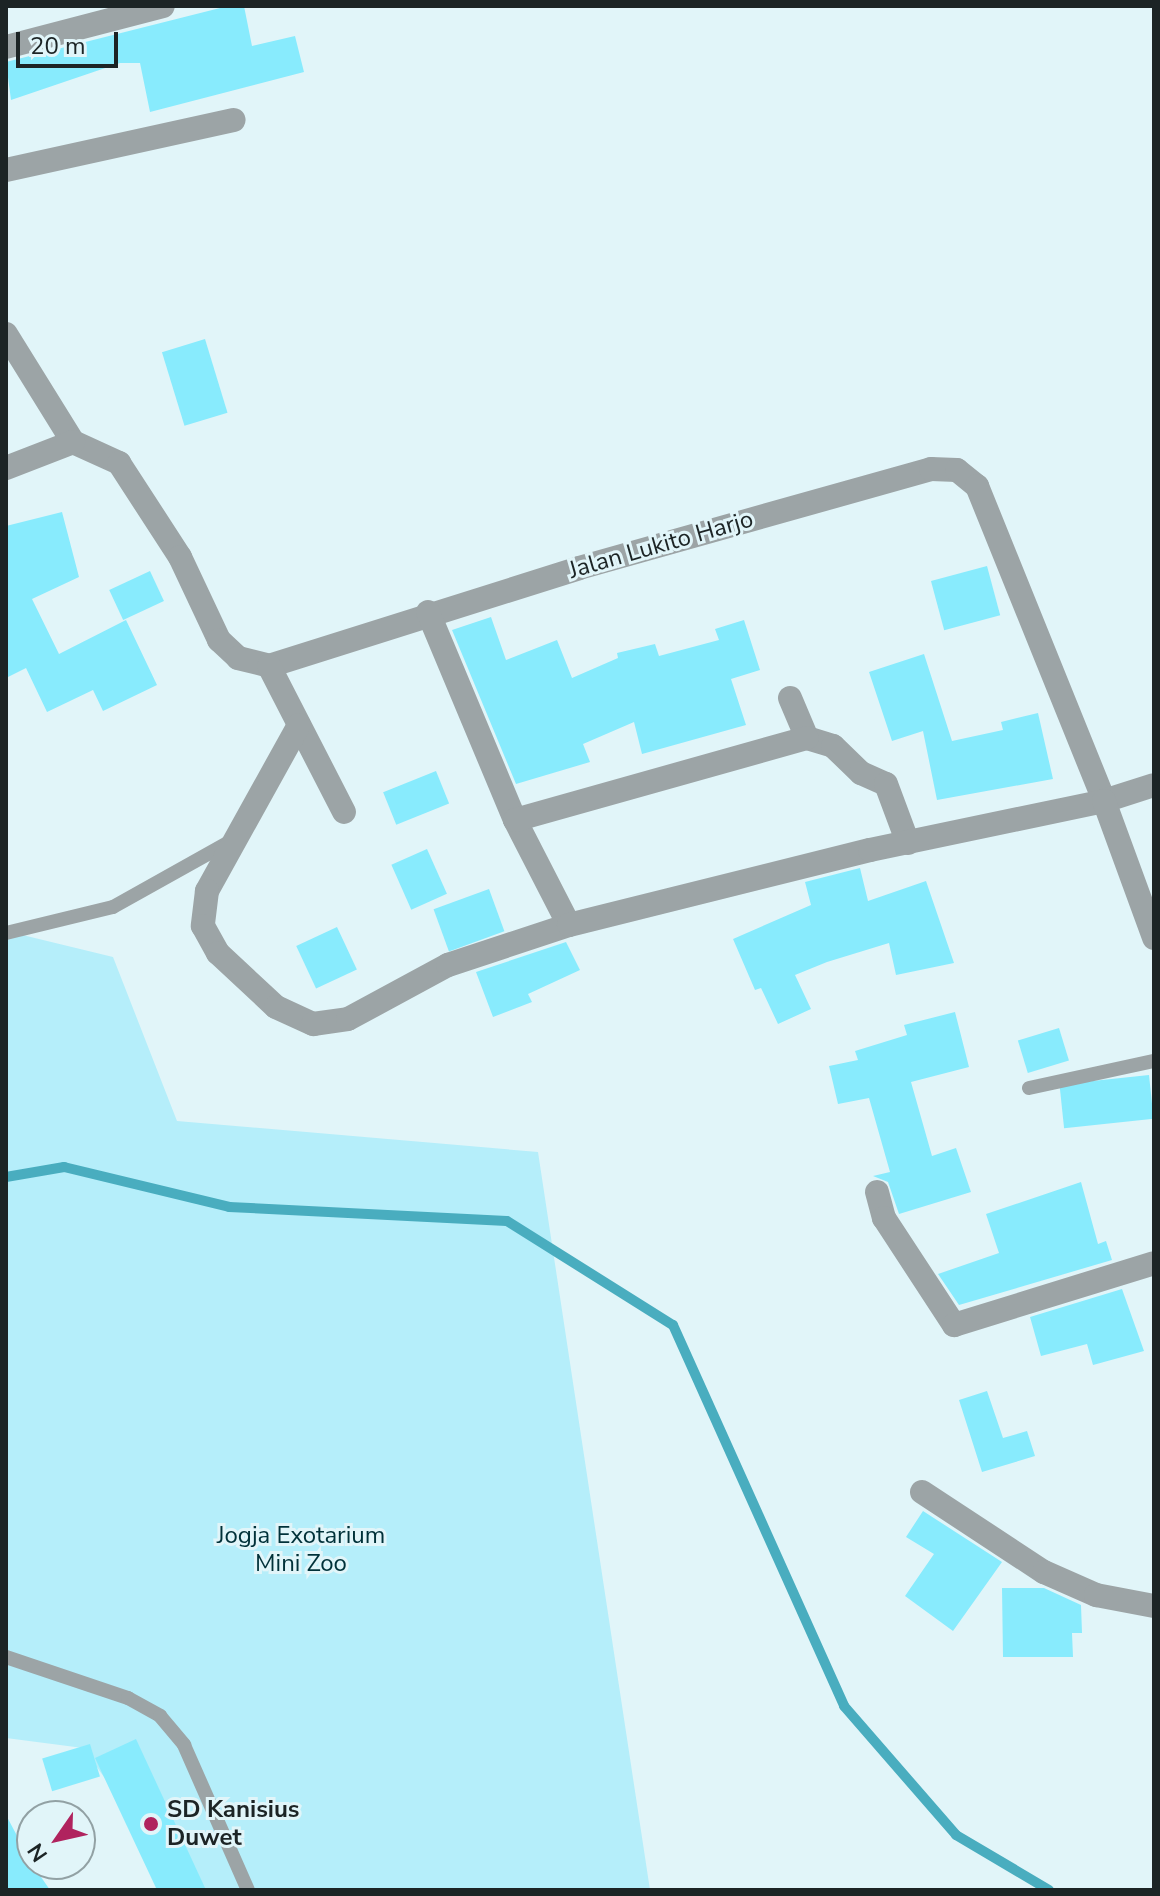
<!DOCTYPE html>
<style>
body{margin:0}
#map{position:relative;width:1160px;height:1896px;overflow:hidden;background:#e1f5f9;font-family:"Nunito Sans",sans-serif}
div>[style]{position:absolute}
.green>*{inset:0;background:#b5eefa}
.stream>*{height:10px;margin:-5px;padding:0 5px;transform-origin:5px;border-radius:5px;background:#49adbf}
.building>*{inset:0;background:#88ebfd;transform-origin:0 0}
.lane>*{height:14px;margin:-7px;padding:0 7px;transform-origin:7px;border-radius:7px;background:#9ca4a6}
.street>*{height:24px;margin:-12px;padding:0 12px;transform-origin:12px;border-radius:12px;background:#9ca4a6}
.dots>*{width:22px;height:22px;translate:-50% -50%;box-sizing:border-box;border:4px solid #e1f5f9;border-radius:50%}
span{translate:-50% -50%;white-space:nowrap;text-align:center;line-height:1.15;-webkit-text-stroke:6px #e1f5f9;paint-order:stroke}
.street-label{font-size:24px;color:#1c2425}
.park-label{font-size:24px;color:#003139}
.poi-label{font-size:24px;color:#1c2425;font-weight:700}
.left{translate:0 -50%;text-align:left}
.frame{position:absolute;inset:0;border:8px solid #1c2425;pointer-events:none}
.north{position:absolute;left:16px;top:1800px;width:80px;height:80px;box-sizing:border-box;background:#e1f5f9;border:2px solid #92a1a4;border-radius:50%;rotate:236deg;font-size:22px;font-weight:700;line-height:32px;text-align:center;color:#1c2425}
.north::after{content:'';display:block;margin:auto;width:28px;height:36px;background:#b0235e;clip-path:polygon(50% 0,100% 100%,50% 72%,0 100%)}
.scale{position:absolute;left:16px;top:32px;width:102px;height:36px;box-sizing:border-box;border:4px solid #1c2425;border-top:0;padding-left:10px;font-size:24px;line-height:28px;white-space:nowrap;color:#1c2425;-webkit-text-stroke:6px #e1f5f9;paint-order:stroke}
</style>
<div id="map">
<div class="green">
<i style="clip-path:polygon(6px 931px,113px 957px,177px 1121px,538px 1152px,650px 1890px,186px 1890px,83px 1748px,6px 1738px)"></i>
</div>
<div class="stream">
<i style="left:6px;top:1177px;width:59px;rotate:-9.8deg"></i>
<i style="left:64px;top:1167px;width:170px;rotate:13.6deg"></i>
<i style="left:229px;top:1207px;width:278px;rotate:2.9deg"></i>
<i style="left:507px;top:1221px;width:196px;rotate:32.1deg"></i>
<i style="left:673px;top:1325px;width:418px;rotate:65.8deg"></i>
<i style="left:844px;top:1706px;width:171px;rotate:49deg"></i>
<i style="left:956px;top:1835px;width:108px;rotate:30.6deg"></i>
</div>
<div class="building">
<i style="clip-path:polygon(228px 6px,244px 6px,252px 46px,295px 36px,304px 72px,150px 112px,140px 63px,120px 63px,11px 100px,6px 62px)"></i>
<i style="left:205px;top:339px;width:77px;height:45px;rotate:73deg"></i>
<i style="clip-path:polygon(62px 512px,79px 577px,32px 599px,59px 654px,126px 620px,157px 685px,103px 711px,93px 690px,47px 712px,26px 668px,6px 678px,6px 526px)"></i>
<i style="left:987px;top:566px;width:51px;height:58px;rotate:75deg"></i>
<i style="left:150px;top:571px;width:33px;height:45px;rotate:65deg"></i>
<i style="clip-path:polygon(491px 617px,506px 660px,557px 640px,572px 678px,618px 658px,617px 653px,655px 644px,659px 656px,719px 640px,715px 629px,744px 620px,760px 670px,731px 679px,746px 725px,642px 754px,634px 722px,583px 744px,590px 762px,516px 784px,452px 630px)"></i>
<i style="clip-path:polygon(924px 654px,952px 741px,1003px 730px,1001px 722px,1038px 713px,1053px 779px,937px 800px,923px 731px,892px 741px,869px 672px)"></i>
<i style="left:436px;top:771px;width:35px;height:57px;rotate:68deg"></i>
<i style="left:427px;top:849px;width:49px;height:39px;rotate:66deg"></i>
<i style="clip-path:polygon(860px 868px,868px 901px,926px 881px,954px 963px,896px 975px,889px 943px,827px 962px,795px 975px,811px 1009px,778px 1024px,761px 988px,755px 990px,733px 939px,811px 905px,805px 882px)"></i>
<i style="left:489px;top:889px;width:45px;height:59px;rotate:70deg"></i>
<i style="left:337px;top:927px;width:47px;height:45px;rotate:65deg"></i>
<i style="clip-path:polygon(566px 942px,580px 970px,528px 994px,532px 1002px,493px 1017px,476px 972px)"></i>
<i style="clip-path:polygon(955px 1012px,969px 1067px,911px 1082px,932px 1156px,956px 1148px,971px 1192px,899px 1214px,888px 1182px,873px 1176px,890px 1172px,869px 1098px,838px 1104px,829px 1066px,858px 1060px,855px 1051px,907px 1035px,904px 1025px)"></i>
<i style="left:1059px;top:1028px;width:34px;height:43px;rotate:73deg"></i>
<i style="left:1149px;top:1075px;width:44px;height:90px;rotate:84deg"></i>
<i style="clip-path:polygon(1081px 1182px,1098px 1244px,1106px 1241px,1112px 1260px,959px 1305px,938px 1274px,999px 1253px,986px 1214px)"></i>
<i style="clip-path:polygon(1122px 1289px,1144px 1351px,1093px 1365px,1087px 1344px,1041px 1356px,1030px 1317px)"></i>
<i style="clip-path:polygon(987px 1391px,1003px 1438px,1027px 1431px,1035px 1456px,982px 1472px,959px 1400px)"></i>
<i style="clip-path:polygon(923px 1511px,1002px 1562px,953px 1631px,905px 1596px,934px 1554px,906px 1537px)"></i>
<i style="clip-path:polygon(1002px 1588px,1044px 1588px,1081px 1605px,1082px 1633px,1072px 1633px,1073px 1657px,1003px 1657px)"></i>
<i style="clip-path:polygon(136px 1739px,206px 1890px,157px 1890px,95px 1758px)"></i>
<i style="left:90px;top:1744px;width:34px;height:50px;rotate:73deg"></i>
<i style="clip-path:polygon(6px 1815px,32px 1864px,50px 1890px,6px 1890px)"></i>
</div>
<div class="lane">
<i style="left:6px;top:933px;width:110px;rotate:-13.7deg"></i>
<i style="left:113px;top:907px;width:135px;rotate:-29.2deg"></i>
<i style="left:1029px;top:1088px;width:128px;rotate:-12.2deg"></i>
<i style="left:6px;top:1657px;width:129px;rotate:18.6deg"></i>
<i style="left:128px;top:1698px;width:37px;rotate:29deg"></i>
<i style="left:160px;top:1716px;width:38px;rotate:50deg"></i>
<i style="left:184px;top:1745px;width:158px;rotate:66.2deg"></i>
</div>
<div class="street">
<i style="left:6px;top:47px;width:162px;rotate:-14.6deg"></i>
<i style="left:6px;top:170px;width:233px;rotate:-12.4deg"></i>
<i style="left:6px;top:334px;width:127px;rotate:58.2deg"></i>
<i style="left:73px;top:442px;width:51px;rotate:24.5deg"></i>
<i style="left:119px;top:463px;width:112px;rotate:57deg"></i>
<i style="left:180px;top:557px;width:92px;rotate:64.8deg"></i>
<i style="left:219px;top:640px;width:26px;rotate:43deg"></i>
<i style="left:238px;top:658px;width:32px;rotate:14deg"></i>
<i style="left:269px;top:666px;width:325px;rotate:-17.5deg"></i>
<i style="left:579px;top:568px;width:366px;rotate:-15.7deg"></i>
<i style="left:931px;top:469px;width:26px;rotate:2deg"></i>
<i style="left:957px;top:470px;width:26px;rotate:39deg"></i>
<i style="left:977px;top:486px;width:340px;rotate:68deg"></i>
<i style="left:1104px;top:801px;width:52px;rotate:-17.7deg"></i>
<i style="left:6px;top:468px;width:72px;rotate:-21.2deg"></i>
<i style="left:428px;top:612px;width:225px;rotate:67.3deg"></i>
<i style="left:515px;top:820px;width:118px;rotate:62.8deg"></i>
<i style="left:269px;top:666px;width:164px;rotate:62.8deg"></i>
<i style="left:790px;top:698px;width:43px;rotate:67deg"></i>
<i style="left:807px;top:738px;width:27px;rotate:17deg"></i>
<i style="left:833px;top:746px;width:39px;rotate:44deg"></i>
<i style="left:861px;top:773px;width:27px;rotate:24deg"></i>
<i style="left:886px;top:784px;width:63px;rotate:69.6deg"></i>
<i style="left:299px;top:725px;width:190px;rotate:119deg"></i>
<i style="left:207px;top:891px;width:35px;rotate:97deg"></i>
<i style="left:203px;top:926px;width:31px;rotate:61deg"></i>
<i style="left:218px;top:953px;width:79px;rotate:43deg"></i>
<i style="left:276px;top:1007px;width:41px;rotate:24.7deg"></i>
<i style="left:313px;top:1024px;width:35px;rotate:-8deg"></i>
<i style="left:348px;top:1019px;width:114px;rotate:-28.4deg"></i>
<i style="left:448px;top:965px;width:127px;rotate:-18.3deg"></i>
<i style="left:569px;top:925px;width:310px;rotate:-14deg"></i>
<i style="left:870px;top:850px;width:239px;rotate:-11.8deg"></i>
<i style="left:1104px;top:801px;width:146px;rotate:69.9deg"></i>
<i style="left:515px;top:820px;width:303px;rotate:-15.7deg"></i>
<i style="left:877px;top:1192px;width:27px;rotate:75deg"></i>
<i style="left:884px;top:1218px;width:128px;rotate:56.8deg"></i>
<i style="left:954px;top:1325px;width:209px;rotate:-17.2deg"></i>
<i style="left:922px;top:1492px;width:146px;rotate:33.3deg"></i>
<i style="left:1044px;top:1572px;width:57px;rotate:23.9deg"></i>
<i style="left:1096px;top:1595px;width:59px;rotate:10.7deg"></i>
</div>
<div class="dots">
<i style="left:151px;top:1824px;background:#b0235e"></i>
</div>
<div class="street-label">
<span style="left:661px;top:545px;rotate:-16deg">Jalan Lukito Harjo</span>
</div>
<div class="park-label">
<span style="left:301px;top:1550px">Jogja Exotarium<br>Mini Zoo</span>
</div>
<div class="poi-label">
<span class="left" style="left:167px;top:1824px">SD Kanisius<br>Duwet</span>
</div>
<div class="frame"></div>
<div class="north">N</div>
<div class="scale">20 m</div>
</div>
